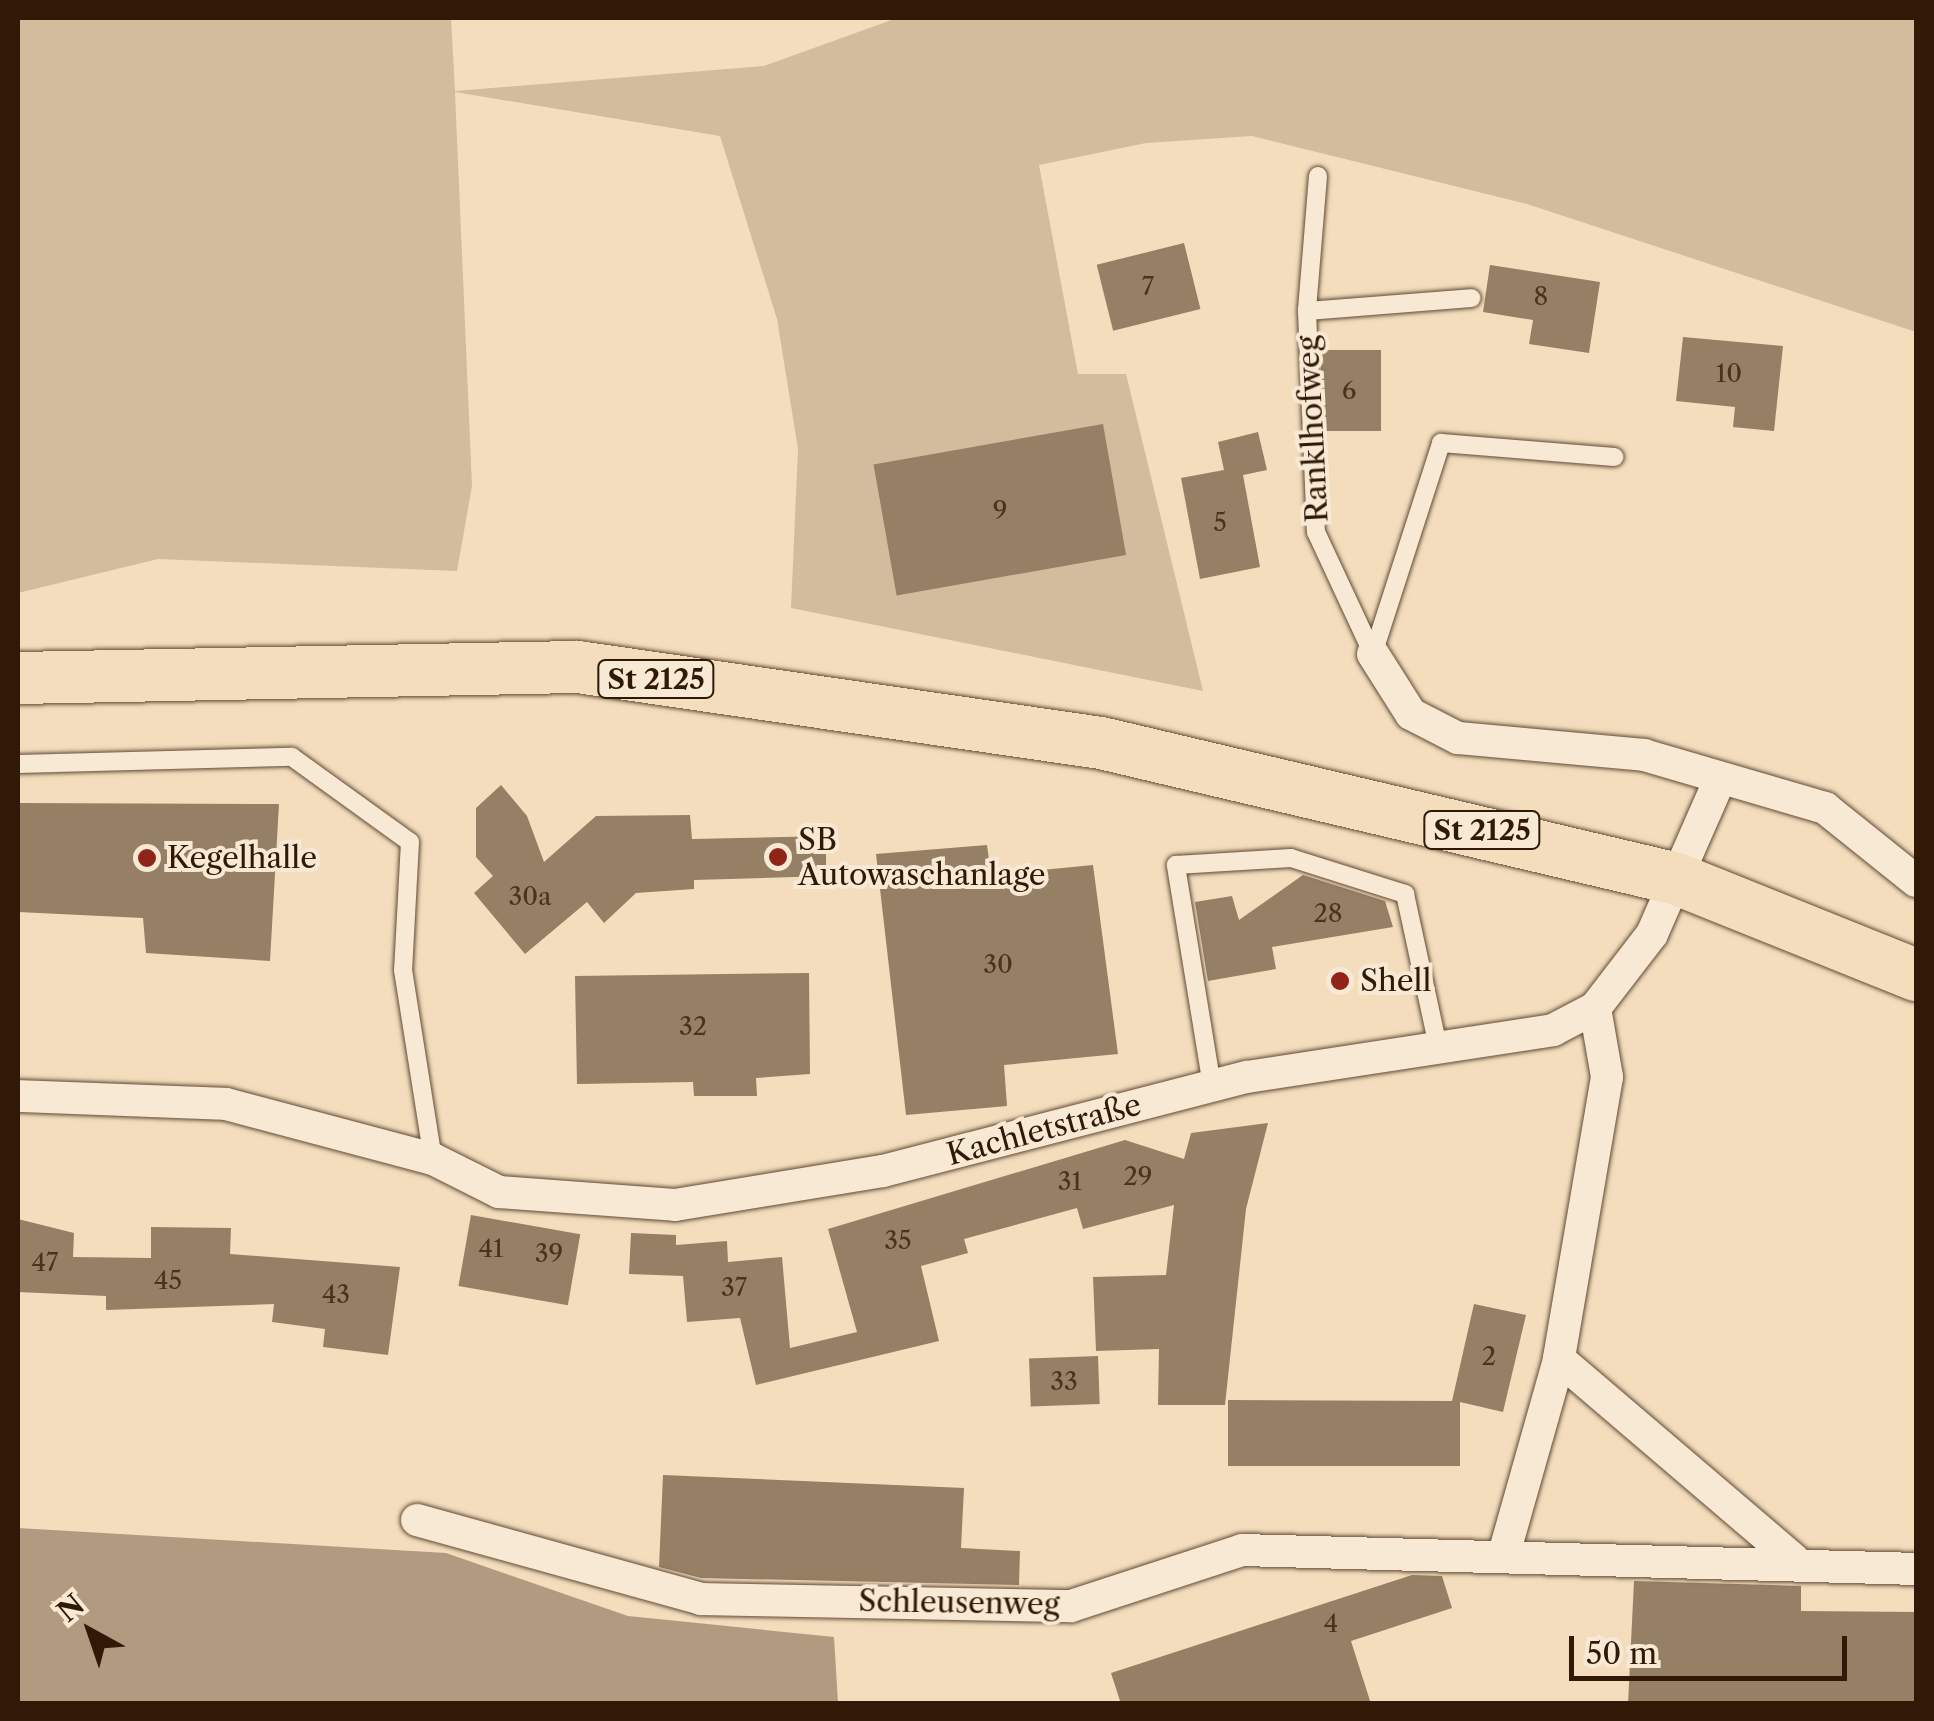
<!DOCTYPE html>
<meta charset="utf-8">
<style>
body{margin:0}
#map{position:relative;width:1934px;height:1721px;overflow:hidden;background:#f3ddbd;font-family:"Libre Caslon Text",serif}
div>[style]{position:absolute}
.green>*{inset:0;background:#d2bc9e}
.water>*{inset:0;background:#b19a7f}
.building>*{inset:0;background:#957f65;transform-origin:0 0}
.roads{filter:drop-shadow(0 0 2px #614a34) drop-shadow(0 0 2px #614a34)}
.lane>*{height:18px;margin:-9px;padding:0 9px;transform-origin:9px;border-radius:9px;background:#f7e9d4}
.street>*{height:32px;margin:-16px;padding:0 16px;transform-origin:16px;border-radius:16px;background:#f7e9d4}
.primary>*{height:52px;margin:-26px;padding:0 26px;transform-origin:26px;border-radius:26px;background:#f3ddbd}
.dots>*{width:28px;height:28px;translate:-50% -50%;box-sizing:border-box;border:5px solid #f7e9d4;border-radius:50%}
span{translate:-50% -50%;white-space:nowrap;text-align:center;line-height:1.15;-webkit-text-stroke:8px #f7e9d4;paint-order:stroke}
.number-label{font-size:25px;color:#49321e}
.number-label span{-webkit-text-stroke-width:0}
.shield-label span{padding:2px 8px;background:#f7e9d4;border:2px solid;border-radius:8px;-webkit-text-stroke-width:0}
.shield-label{font-size:28px;color:#301906;font-weight:700}
.street-label{font-size:30px;color:#301906}
.poi-label{font-size:30px;color:#301906}
.left{translate:0 -50%;text-align:left}
.frame{position:absolute;inset:0;border:20px solid #301906;pointer-events:none}
.north{position:absolute;left:40px;top:1581px;width:100px;height:100px;-webkit-text-stroke:8px #f7e9d4;paint-order:stroke;rotate:320deg;font-size:28px;font-weight:700;line-height:40px;text-align:center;color:#301906}
.north::after{content:'';display:block;margin:auto;width:35px;height:45px;background:#301906;clip-path:polygon(50% 0,100% 100%,50% 72%,0 100%)}
.scale{position:absolute;left:1569px;top:1636px;width:278px;height:45px;box-sizing:border-box;border:5px solid #301906;border-top:0;padding-left:12px;font-size:30px;line-height:35px;white-space:nowrap;color:#301906;-webkit-text-stroke:8px #f7e9d4;paint-order:stroke}
</style>
<div id="map">
<div class="green">
<i style="clip-path:polygon(18px 18px,451px 18px,455px 91px,764px 66px,897px 18px,1916px 18px,1916px 332px,1527px 204px,1252px 136px,1146px 143px,1039px 165px,1078px 374px,1126px 374px,1203px 691px,791px 608px,798px 449px,777px 319px,720px 136px,455px 92px,472px 486px,457px 571px,158px 559px,18px 593px)"></i>
</div>
<div class="water">
<i style="clip-path:polygon(18px 1528px,446px 1553px,628px 1616px,834px 1637px,838px 1703px,18px 1703px)"></i>
</div>
<div class="building">
<i style="left:1184px;top:243px;width:68px;height:90px;rotate:76deg"></i>
<i style="clip-path:polygon(1490px 265px,1600px 282px,1589px 353px,1529px 344px,1533px 320px,1483px 312px)"></i>
<i style="clip-path:polygon(1683px 337px,1783px 346px,1774px 431px,1733px 427px,1735px 407px,1676px 401px)"></i>
<i style="left:1321px;top:350px;width:60px;height:81px"></i>
<i style="left:1103px;top:424px;width:133px;height:233px;rotate:80deg"></i>
<i style="clip-path:polygon(1258px 432px,1267px 470px,1243px 475px,1260px 567px,1200px 579px,1181px 478px,1224px 470px,1218px 442px)"></i>
<i style="clip-path:polygon(501px 785px,527px 816px,544px 862px,596px 816px,690px 815px,692px 839px,826px 836px,826px 876px,694px 880px,694px 889px,636px 893px,604px 923px,587px 902px,525px 954px,474px 893px,493px 876px,476px 857px,476px 808px)"></i>
<i style="clip-path:polygon(18px 803px,279px 804px,270px 961px,146px 953px,143px 918px,18px 912px)"></i>
<i style="clip-path:polygon(987px 845px,991px 875px,1093px 865px,1118px 1054px,1004px 1065px,1007px 1106px,906px 1115px,876px 854px)"></i>
<i style="clip-path:polygon(1303px 875px,1385px 901px,1393px 927px,1272px 947px,1276px 969px,1208px 981px,1195px 902px,1232px 896px,1239px 920px)"></i>
<i style="clip-path:polygon(809px 973px,810px 1074px,756px 1078px,757px 1096px,694px 1096px,693px 1082px,577px 1084px,575px 976px)"></i>
<i style="clip-path:polygon(1268px 1123px,1246px 1209px,1225px 1405px,1158px 1405px,1159px 1349px,1096px 1351px,1093px 1277px,1166px 1275px,1174px 1205px,1083px 1229px,1077px 1208px,964px 1239px,968px 1253px,921px 1266px,939px 1341px,756px 1385px,740px 1318px,687px 1322px,683px 1276px,629px 1274px,631px 1233px,676px 1235px,676px 1245px,727px 1241px,728px 1262px,782px 1257px,790px 1348px,857px 1332px,828px 1229px,1125px 1140px,1184px 1159px,1191px 1133px)"></i>
<i style="left:471px;top:1215px;width:111px;height:72px;rotate:10deg"></i>
<i style="clip-path:polygon(18px 1219px,74px 1233px,73px 1257px,151px 1258px,151px 1227px,231px 1228px,230px 1254px,400px 1267px,388px 1355px,323px 1347px,325px 1329px,272px 1322px,274px 1304px,106px 1310px,106px 1296px,18px 1292px)"></i>
<i style="clip-path:polygon(1474px 1304px,1526px 1315px,1503px 1412px,1460px 1402px,1460px 1466px,1228px 1466px,1228px 1400px,1452px 1401px)"></i>
<i style="left:1098px;top:1356px;width:48px;height:69px;rotate:88deg"></i>
<i style="clip-path:polygon(663px 1475px,964px 1488px,961px 1548px,1020px 1551px,1019px 1585px,701px 1578px,659px 1567px)"></i>
<i style="clip-path:polygon(1412px 1575px,1442px 1576px,1452px 1608px,1351px 1641px,1371px 1704px,1121px 1704px,1111px 1673px)"></i>
<i style="clip-path:polygon(1634px 1581px,1801px 1586px,1801px 1611px,1916px 1612px,1916px 1701px,1628px 1704px)"></i>
</div>
<div class="roads">
<div class="lane">
<i style="left:1318px;top:176px;width:135px;rotate:94.7deg"></i>
<i style="left:1307px;top:311px;width:221px;rotate:87.7deg"></i>
<i style="left:1316px;top:532px;width:135px;rotate:65deg"></i>
<i style="left:1307px;top:311px;width:165px;rotate:-4.5deg"></i>
<i style="left:1373px;top:654px;width:222px;rotate:-72.1deg"></i>
<i style="left:1441px;top:443px;width:174px;rotate:4.6deg"></i>
<i style="left:18px;top:764px;width:274px;rotate:-1.5deg"></i>
<i style="left:292px;top:757px;width:145px;rotate:35.8deg"></i>
<i style="left:410px;top:842px;width:128px;rotate:93.1deg"></i>
<i style="left:403px;top:970px;width:191px;rotate:81deg"></i>
<i style="left:1212px;top:1086px;width:224px;rotate:-99.3deg"></i>
<i style="left:1176px;top:865px;width:115px;rotate:-3.5deg"></i>
<i style="left:1291px;top:858px;width:120px;rotate:17.5deg"></i>
<i style="left:1405px;top:894px;width:156px;rotate:77.8deg"></i>
</div>
<div class="street">
<i style="left:1373px;top:654px;width:71px;rotate:57.7deg"></i>
<i style="left:1411px;top:714px;width:53px;rotate:27.1deg"></i>
<i style="left:1458px;top:738px;width:187px;rotate:5.2deg"></i>
<i style="left:1644px;top:755px;width:189px;rotate:16.3deg"></i>
<i style="left:1825px;top:808px;width:117px;rotate:38.7deg"></i>
<i style="left:1595px;top:1008px;width:70px;rotate:80.1deg"></i>
<i style="left:1607px;top:1077px;width:286px;rotate:99.7deg"></i>
<i style="left:1559px;top:1359px;width:308px;rotate:40.5deg"></i>
<i style="left:18px;top:1096px;width:208px;rotate:2.2deg"></i>
<i style="left:226px;top:1104px;width:214px;rotate:14.9deg"></i>
<i style="left:433px;top:1159px;width:74px;rotate:26.6deg"></i>
<i style="left:499px;top:1192px;width:176px;rotate:4.2deg"></i>
<i style="left:675px;top:1205px;width:211px;rotate:-9.3deg"></i>
<i style="left:883px;top:1171px;width:376px;rotate:-14.5deg"></i>
<i style="left:1247px;top:1077px;width:310px;rotate:-8.7deg"></i>
<i style="left:1553px;top:1030px;width:47px;rotate:-27.6deg"></i>
<i style="left:1595px;top:1008px;width:93px;rotate:-52.4deg"></i>
<i style="left:1652px;top:934px;width:164px;rotate:-66.3deg"></i>
<i style="left:417px;top:1520px;width:295px;rotate:15.5deg"></i>
<i style="left:701px;top:1599px;width:370px;rotate:1.1deg"></i>
<i style="left:1071px;top:1606px;width:180px;rotate:-18.1deg"></i>
<i style="left:1242px;top:1550px;width:674px;rotate:1.61deg"></i>
<i style="left:1504px;top:1554px;width:203px;rotate:-74.2deg"></i>
</div>
<div class="primary">
<i style="left:18px;top:678px;width:560px;rotate:-1.13deg"></i>
<i style="left:578px;top:667px;width:528px;rotate:8.27deg"></i>
<i style="left:1101px;top:743px;width:592px;rotate:13.28deg"></i>
<i style="left:1677px;top:879px;width:258px;rotate:21.9deg"></i>
</div>
</div>
<div class="dots">
<i style="left:778px;top:857px;background:#8f2418"></i>
<i style="left:147px;top:858px;background:#8f2418"></i>
<i style="left:1340px;top:981px;background:#8f2418"></i>
</div>
<div class="number-label">
<span style="left:1148px;top:287px">7</span>
<span style="left:1541px;top:297px">8</span>
<span style="left:1729px;top:374px">10</span>
<span style="left:1349px;top:391px">6</span>
<span style="left:1000px;top:511px">9</span>
<span style="left:1220px;top:523px">5</span>
<span style="left:530px;top:897px">30a</span>
<span style="left:1328px;top:914px">28</span>
<span style="left:998px;top:965px">30</span>
<span style="left:693px;top:1027px">32</span>
<span style="left:1138px;top:1177px">29</span>
<span style="left:1070px;top:1182px">31</span>
<span style="left:898px;top:1241px">35</span>
<span style="left:491px;top:1249px">41</span>
<span style="left:549px;top:1254px">39</span>
<span style="left:45px;top:1263px">47</span>
<span style="left:168px;top:1281px">45</span>
<span style="left:734px;top:1288px">37</span>
<span style="left:336px;top:1295px">43</span>
<span style="left:1489px;top:1357px">2</span>
<span style="left:1064px;top:1382px">33</span>
<span style="left:1331px;top:1624px">4</span>
</div>
<div class="shield-label">
<span style="left:656px;top:679px">St 2125</span>
<span style="left:1482px;top:830px">St 2125</span>
</div>
<div class="street-label">
<span style="left:1313px;top:429px;rotate:-93deg">Ranklhofweg</span>
<span style="left:1044px;top:1130px;rotate:-15deg">Kachletstraße</span>
<span style="left:959px;top:1603px;rotate:1deg">Schleusenweg</span>
</div>
<div class="poi-label">
<span class="left" style="left:798px;top:857px">SB<br>Autowaschanlage</span>
<span class="left" style="left:167px;top:858px">Kegelhalle</span>
<span class="left" style="left:1360px;top:981px">Shell</span>
</div>
<div class="frame"></div>
<div class="north">N</div>
<div class="scale">50 m</div>
</div>
